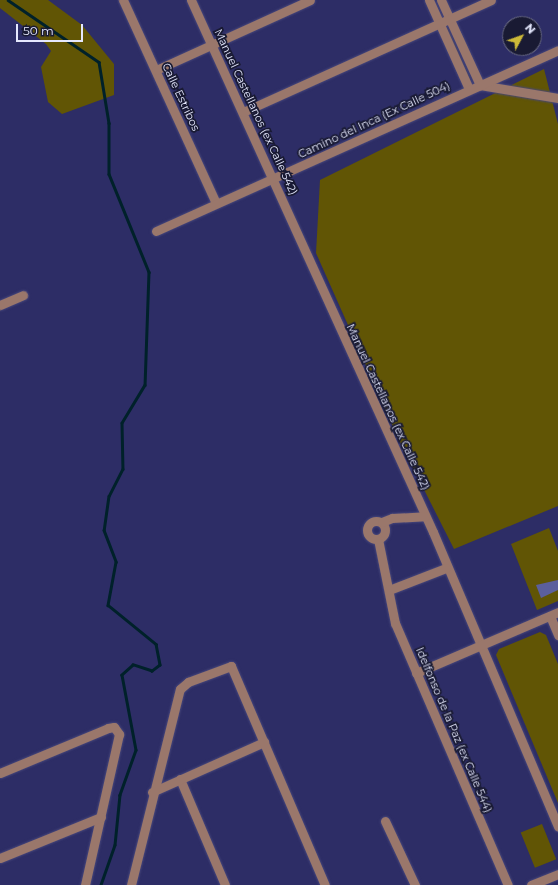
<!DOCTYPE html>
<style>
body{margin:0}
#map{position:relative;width:558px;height:885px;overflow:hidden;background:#2d2d66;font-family:Montserrat,sans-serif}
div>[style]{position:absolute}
.green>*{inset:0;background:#615505;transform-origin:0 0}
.stream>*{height:2.5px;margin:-1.25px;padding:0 1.25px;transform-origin:1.25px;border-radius:1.25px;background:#00212a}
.building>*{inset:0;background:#5b5f9d}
.roads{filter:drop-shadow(0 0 1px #47477b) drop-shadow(0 0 1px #47477b)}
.minor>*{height:9px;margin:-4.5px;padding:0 4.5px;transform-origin:4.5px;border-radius:4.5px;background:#9a776b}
.minor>.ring{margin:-4.5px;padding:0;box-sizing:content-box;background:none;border:9px solid #9a776b;border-radius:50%}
span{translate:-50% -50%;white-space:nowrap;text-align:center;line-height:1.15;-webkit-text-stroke:3.5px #191a33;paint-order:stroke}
.street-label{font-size:11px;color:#e5e8fe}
.north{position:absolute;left:502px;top:16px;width:40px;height:40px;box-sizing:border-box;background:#191a33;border:1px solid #6b6c84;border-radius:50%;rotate:49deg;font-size:11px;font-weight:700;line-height:16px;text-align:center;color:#e5e8fe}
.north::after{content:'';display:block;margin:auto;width:14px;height:18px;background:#cdb938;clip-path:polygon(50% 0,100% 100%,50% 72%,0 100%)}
.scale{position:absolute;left:16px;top:24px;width:67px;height:18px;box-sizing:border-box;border:2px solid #e5e8fe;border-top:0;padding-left:5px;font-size:12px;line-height:14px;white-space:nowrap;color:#e5e8fe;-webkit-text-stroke:3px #191a33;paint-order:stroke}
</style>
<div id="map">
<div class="green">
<i style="clip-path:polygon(0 0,48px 0,82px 25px,114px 64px,114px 95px,62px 114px,48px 102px,41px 67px,51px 51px,46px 44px,0 8px)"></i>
<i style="clip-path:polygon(447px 28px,448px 29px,470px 79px,469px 79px)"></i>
<i style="clip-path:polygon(544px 69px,558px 124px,558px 506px,454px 549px,400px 442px,316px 253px,320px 180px)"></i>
<i style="clip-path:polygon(549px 528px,558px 551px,558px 601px,537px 610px,511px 544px)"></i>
<i style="clip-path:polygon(540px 632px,546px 635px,558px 664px,558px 803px,496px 655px,499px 649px)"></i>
<i style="left:542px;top:824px;width:38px;height:23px;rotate:68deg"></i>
</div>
<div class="stream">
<i style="left:8px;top:0;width:110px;rotate:34.3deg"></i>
<i style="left:99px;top:62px;width:62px;rotate:80.7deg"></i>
<i style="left:109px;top:123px;width:51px;rotate:90deg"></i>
<i style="left:109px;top:174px;width:106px;rotate:67.8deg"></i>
<i style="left:149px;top:272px;width:113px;rotate:92deg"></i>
<i style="left:145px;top:385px;width:44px;rotate:121.2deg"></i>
<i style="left:122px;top:423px;width:46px;rotate:88.8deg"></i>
<i style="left:123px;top:469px;width:30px;rotate:117deg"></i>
<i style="left:109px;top:496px;width:34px;rotate:98deg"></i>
<i style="left:104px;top:530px;width:34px;rotate:69deg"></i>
<i style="left:116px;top:562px;width:44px;rotate:100.5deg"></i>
<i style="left:108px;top:605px;width:62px;rotate:39.1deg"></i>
<i style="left:156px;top:644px;width:21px;rotate:79deg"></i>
<i style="left:160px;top:665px;width:10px;rotate:143deg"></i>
<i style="left:152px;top:671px;width:20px;rotate:-162deg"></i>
<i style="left:133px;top:665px;width:15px;rotate:138deg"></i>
<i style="left:122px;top:675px;width:76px;rotate:79.4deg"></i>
<i style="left:136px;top:750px;width:48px;rotate:109.6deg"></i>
<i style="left:120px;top:795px;width:50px;rotate:95.7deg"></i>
<i style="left:115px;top:845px;width:42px;rotate:109.3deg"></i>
</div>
<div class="building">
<i style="clip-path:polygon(558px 580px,558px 590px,541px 598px,536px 585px)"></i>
</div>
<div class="roads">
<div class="minor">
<i style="left:123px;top:0;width:223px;rotate:65.4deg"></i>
<i style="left:191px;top:0;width:584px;rotate:65.54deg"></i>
<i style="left:433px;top:532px;width:320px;rotate:67deg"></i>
<i style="left:429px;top:0;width:98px;rotate:65.8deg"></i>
<i style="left:441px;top:0;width:94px;rotate:65.4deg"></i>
<i style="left:480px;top:85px;width:79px;rotate:9.5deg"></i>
<i style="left:156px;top:70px;width:169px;rotate:-24.4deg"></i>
<i style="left:243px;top:112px;width:272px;rotate:-24.3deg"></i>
<i style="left:156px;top:231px;width:441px;rotate:-24.2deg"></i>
<i style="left:0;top:305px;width:25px;rotate:-23deg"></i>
<i class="ring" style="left:367px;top:521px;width:9px;height:9px"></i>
<i style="left:382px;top:522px;width:11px;rotate:-22deg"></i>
<i style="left:392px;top:518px;width:33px;rotate:-3deg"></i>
<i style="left:378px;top:539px;width:86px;rotate:78.6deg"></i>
<i style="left:395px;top:623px;width:285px;rotate:66.7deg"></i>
<i style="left:389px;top:590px;width:61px;rotate:-21.1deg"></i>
<i style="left:550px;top:616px;width:21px;rotate:67deg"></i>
<i style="left:416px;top:673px;width:155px;rotate:-23.2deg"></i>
<i style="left:0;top:773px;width:117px;rotate:-22.6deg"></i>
<i style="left:108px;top:728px;width:6px;rotate:-9deg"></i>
<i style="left:114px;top:727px;width:9px;rotate:54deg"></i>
<i style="left:119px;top:734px;width:155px;rotate:102.7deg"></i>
<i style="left:180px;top:779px;width:115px;rotate:67deg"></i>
<i style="left:152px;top:792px;width:123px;rotate:-24.1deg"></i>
<i style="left:385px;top:821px;width:71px;rotate:64.9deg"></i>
<i style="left:0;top:858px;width:109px;rotate:-22.1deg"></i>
<i style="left:131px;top:885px;width:202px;rotate:-76deg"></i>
<i style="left:180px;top:689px;width:11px;rotate:-41deg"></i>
<i style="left:188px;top:682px;width:46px;rotate:-20.4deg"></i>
<i style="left:231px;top:666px;width:238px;rotate:66.8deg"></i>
<i style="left:531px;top:885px;width:29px;rotate:-22deg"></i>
</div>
</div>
<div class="street-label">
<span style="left:181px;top:97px;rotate:65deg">Calle Estribos</span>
<span style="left:256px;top:112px;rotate:65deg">Manuel Castellanos (ex Calle 542)</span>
<span style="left:374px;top:120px;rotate:-25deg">Camino del Inca (Ex Calle 504)</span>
<span style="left:388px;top:407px;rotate:65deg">Manuel Castellanos (ex Calle 542)</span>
<span style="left:454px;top:730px;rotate:67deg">Idelfonso de la Paz (ex Calle 544)</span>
</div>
<div class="north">N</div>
<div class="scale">50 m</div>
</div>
